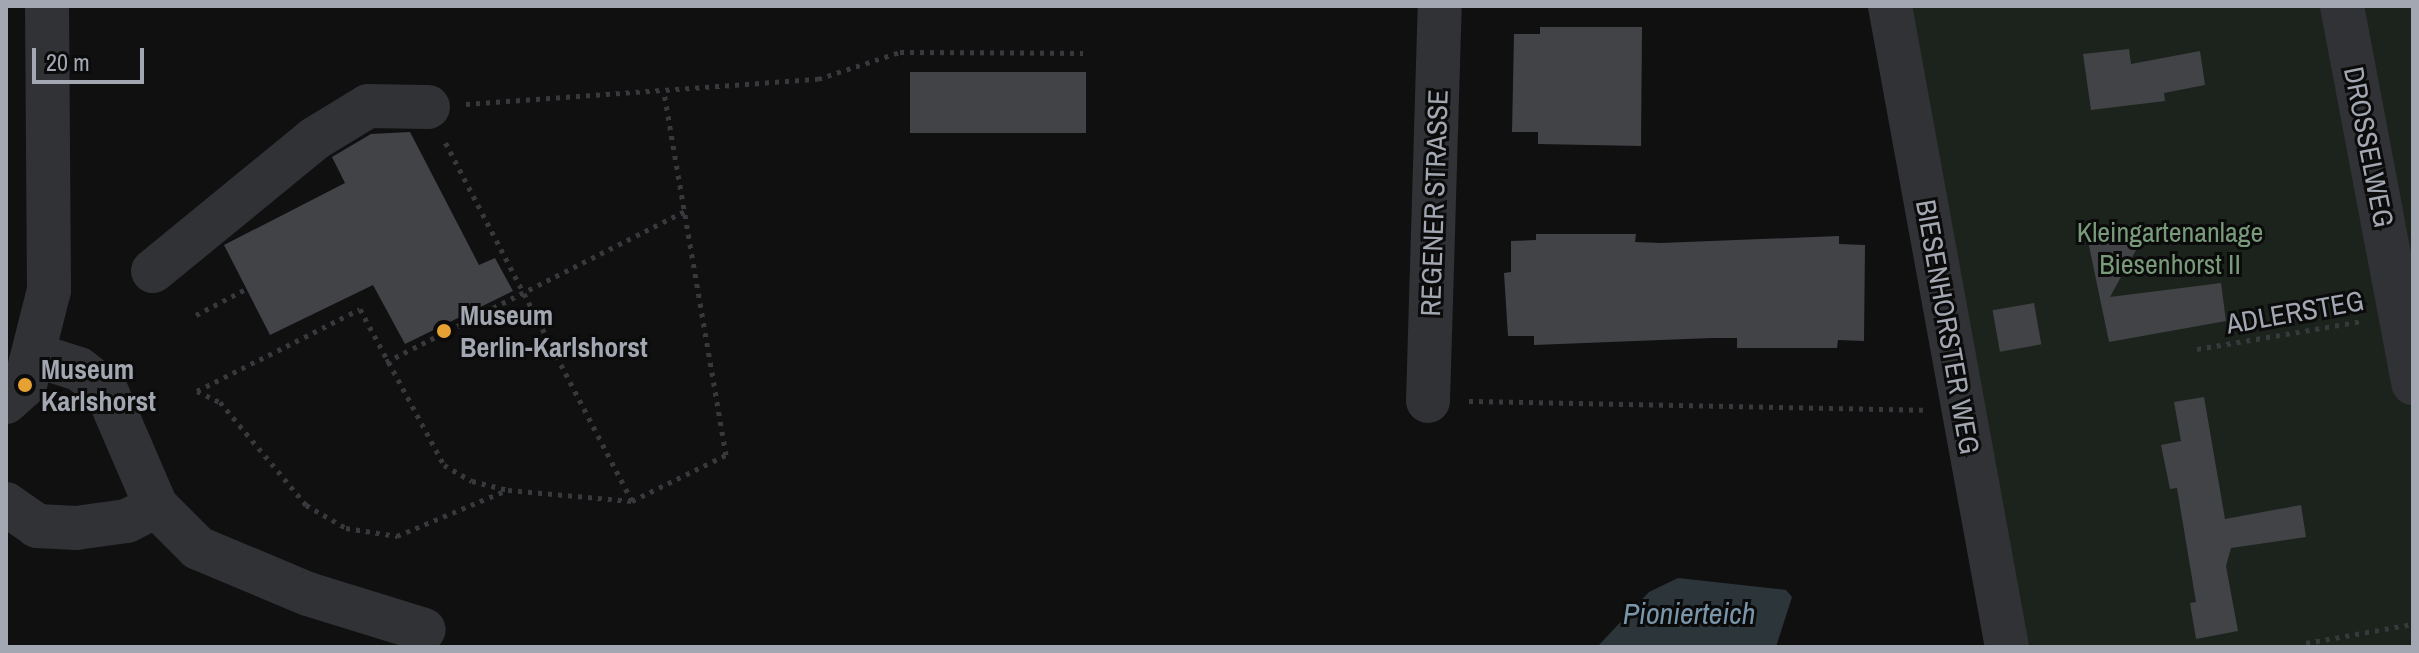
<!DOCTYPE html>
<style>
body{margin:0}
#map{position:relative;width:2419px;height:653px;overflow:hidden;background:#101011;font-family:"Archivo Narrow",sans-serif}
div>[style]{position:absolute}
.green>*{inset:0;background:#1c231d}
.water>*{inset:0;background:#2c353a}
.building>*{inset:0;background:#414347;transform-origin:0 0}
.path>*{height:5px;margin-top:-2.5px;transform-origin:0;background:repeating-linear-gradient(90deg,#37393d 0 4px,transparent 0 10px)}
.minor>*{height:44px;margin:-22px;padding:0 22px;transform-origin:22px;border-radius:22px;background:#313236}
.dots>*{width:22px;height:22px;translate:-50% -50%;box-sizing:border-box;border:4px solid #0b0b0c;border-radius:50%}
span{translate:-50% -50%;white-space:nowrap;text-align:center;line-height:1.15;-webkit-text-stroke:6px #0b0b0c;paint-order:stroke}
.street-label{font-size:28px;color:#a2a7b1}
.park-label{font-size:28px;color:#799b7a}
.poi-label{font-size:28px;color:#a2a7b1;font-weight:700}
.left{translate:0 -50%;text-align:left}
.water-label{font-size:30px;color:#7a96ab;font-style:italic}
.frame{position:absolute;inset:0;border:8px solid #a2a7b1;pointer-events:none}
.scale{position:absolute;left:32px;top:48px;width:112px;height:36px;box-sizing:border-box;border:4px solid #a2a7b1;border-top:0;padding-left:10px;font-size:24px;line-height:28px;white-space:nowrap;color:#a2a7b1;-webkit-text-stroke:6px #0b0b0c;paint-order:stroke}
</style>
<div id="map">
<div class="green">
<i style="clip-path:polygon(1880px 6px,2413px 6px,2413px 647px,1998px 647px)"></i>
</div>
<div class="water">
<i style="clip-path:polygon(1678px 578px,1786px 590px,1792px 597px,1776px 647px,1597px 647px,1649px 592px)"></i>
</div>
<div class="building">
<i style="clip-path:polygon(1540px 27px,1642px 27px,1641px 146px,1538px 144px,1538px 132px,1512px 132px,1514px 34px,1540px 34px)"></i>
<i style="clip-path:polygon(2129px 49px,2131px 64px,2200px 51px,2205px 85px,2164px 93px,2165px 101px,2091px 110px,2083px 54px)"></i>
<i style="left:910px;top:72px;width:176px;height:61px"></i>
<i style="clip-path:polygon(410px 132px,479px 265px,495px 258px,513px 291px,405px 344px,373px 285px,270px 335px,224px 245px,345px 183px,332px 157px,371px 134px)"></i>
<i style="clip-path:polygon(2132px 230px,2136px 250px,2110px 297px,2221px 283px,2226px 321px,2109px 342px,2087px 236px)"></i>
<i style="clip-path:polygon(1536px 234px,1636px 234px,1635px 242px,1661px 243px,1839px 236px,1839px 244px,1865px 245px,1864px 341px,1838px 340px,1837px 348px,1737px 348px,1737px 338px,1712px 338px,1534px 345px,1534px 336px,1508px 336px,1504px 273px,1511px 272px,1511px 241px,1536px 240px)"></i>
<i style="left:2034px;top:303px;width:42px;height:42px;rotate:80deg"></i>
<i style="clip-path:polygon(2204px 397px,2225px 519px,2301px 505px,2306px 537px,2231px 548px,2226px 566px,2238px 631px,2196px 639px,2190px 603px,2196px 602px,2177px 488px,2170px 489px,2161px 445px,2181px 441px,2174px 402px)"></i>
</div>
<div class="path">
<i style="left:466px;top:104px;width:353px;rotate:-4.1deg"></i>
<i style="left:818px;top:79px;width:86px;rotate:-18.2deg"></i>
<i style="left:900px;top:52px;width:183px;rotate:0.3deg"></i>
<i style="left:196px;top:315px;width:56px;rotate:-27.5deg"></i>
<i style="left:2197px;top:349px;width:167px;rotate:-9.6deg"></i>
<i style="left:386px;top:362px;width:335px;rotate:-26.8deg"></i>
<i style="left:197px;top:391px;width:182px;rotate:-26.7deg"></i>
<i style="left:360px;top:309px;width:177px;rotate:61.7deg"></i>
<i style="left:444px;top:465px;width:32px;rotate:30deg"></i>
<i style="left:472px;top:481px;width:37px;rotate:14deg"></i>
<i style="left:508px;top:490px;width:124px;rotate:5.1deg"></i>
<i style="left:632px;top:501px;width:405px;rotate:-117.5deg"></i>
<i style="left:197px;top:391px;width:25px;rotate:26deg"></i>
<i style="left:220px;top:402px;width:134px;rotate:50.1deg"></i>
<i style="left:306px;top:505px;width:46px;rotate:29.9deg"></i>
<i style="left:346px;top:528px;width:52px;rotate:8.9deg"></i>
<i style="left:397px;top:536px;width:119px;rotate:-22.7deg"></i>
<i style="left:1469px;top:401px;width:454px;rotate:1.1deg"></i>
<i style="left:632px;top:501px;width:105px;rotate:-26.1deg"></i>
<i style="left:726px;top:455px;width:369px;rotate:-99.7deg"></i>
<i style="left:2306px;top:643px;width:109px;rotate:-10.1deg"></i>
</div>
<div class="minor">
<i style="left:1890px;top:6px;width:652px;rotate:79.66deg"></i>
<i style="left:2342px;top:6px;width:384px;rotate:79.3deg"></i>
<i style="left:153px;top:271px;width:208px;rotate:-39.3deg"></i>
<i style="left:314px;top:139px;width:63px;rotate:-31.4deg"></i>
<i style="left:368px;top:106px;width:60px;rotate:1deg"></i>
<i style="left:35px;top:355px;width:46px;rotate:17.7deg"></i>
<i style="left:79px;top:369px;width:34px;rotate:38deg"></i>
<i style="left:106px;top:390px;width:126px;rotate:66.7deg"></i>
<i style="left:156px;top:506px;width:59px;rotate:45deg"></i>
<i style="left:198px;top:548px;width:119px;rotate:22.7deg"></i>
<i style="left:308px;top:594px;width:121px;rotate:17.2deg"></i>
<i style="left:1428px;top:401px;width:395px;rotate:-88.3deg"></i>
<i style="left:6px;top:402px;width:25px;rotate:-42deg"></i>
<i style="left:25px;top:385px;width:98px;rotate:-75.8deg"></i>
<i style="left:49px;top:290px;width:284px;rotate:-90.4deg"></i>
<i style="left:6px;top:504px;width:38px;rotate:35deg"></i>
<i style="left:37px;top:526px;width:39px;rotate:3deg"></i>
<i style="left:76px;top:528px;width:51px;rotate:-7.8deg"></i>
<i style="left:127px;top:521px;width:33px;rotate:-27deg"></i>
</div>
<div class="dots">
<i style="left:444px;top:331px;background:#e6a133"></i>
<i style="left:25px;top:385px;background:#e6a133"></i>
</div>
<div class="street-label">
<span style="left:2369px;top:147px;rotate:79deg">DROSSELWEG</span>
<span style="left:1434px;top:203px;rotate:-88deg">REGENER STRASSE</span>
<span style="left:2295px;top:312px;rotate:-10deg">ADLERSTEG</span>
<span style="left:1948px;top:327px;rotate:80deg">BIESENHORSTER WEG</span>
</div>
<div class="park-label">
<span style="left:2170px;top:248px">Kleingartenanlage<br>Biesenhorst II</span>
</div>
<div class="poi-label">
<span class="left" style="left:460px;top:331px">Museum<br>Berlin-Karlshorst</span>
<span class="left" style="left:41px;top:385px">Museum<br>Karlshorst</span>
</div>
<div class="water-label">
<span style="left:1689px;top:613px">Pionierteich</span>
</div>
<div class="frame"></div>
<div class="scale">20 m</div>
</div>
